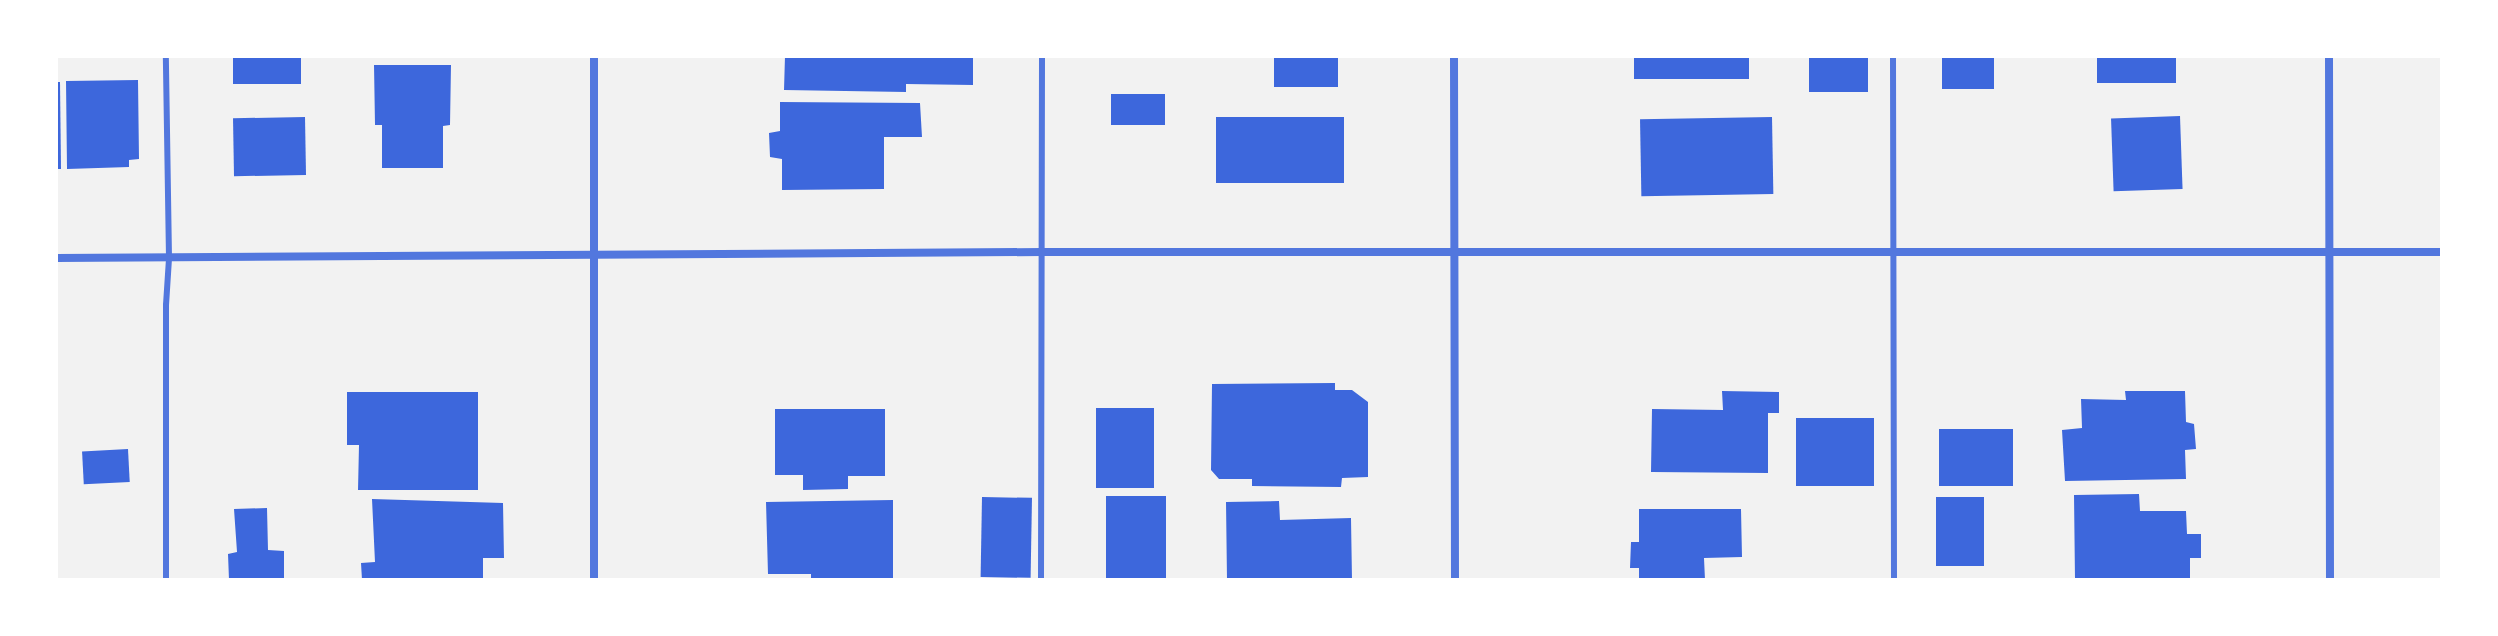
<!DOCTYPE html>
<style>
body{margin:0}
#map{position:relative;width:2498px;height:636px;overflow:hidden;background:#f2f2f2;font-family:"DejaVu Sans",sans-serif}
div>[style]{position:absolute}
.building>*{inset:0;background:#3d67dc;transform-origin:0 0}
.service>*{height:6px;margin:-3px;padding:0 3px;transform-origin:3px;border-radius:3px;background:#5277de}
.minor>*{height:8px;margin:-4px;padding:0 4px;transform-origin:4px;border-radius:4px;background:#5277de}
span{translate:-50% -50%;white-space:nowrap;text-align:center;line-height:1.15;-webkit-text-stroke:6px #fff;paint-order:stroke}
.frame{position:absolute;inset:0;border:58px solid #fff;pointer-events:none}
</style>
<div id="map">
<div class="building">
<i style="left:233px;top:56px;width:68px;height:28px"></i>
<i style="clip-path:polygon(785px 56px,973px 56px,973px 85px,906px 84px,906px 92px,784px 90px)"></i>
<i style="left:1274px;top:56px;width:64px;height:31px"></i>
<i style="left:1634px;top:56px;width:115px;height:23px"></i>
<i style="left:1809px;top:56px;width:59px;height:36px"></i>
<i style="left:1942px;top:56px;width:52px;height:33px"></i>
<i style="left:2097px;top:56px;width:79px;height:27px"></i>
<i style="clip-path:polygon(374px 65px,451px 65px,450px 125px,443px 126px,443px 168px,382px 168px,382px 125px,375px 125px)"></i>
<i style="clip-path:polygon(138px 80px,139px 159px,129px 160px,129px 167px,67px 169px,66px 81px)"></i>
<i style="clip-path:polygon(56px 82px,60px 82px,61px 169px,56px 169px)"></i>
<i style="left:1111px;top:94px;width:54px;height:31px"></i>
<i style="clip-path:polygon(780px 102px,920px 103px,922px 137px,884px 137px,884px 189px,782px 190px,782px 159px,770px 157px,769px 133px,780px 131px)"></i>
<i style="left:2180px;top:116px;width:73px;height:69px;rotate:88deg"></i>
<i style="left:305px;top:117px;width:58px;height:72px;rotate:89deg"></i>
<i style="left:1216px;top:117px;width:128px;height:66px"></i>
<i style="left:1772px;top:117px;width:77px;height:132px;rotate:89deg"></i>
<i style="clip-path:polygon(1335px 383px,1335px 390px,1352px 390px,1368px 402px,1368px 477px,1342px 478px,1341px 487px,1252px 486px,1252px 479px,1219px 479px,1211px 470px,1212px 384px)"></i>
<i style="clip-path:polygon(1722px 391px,1779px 392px,1779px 413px,1768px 413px,1768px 473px,1651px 472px,1652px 409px,1723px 410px)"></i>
<i style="clip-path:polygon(2125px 391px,2185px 391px,2186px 422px,2194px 424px,2196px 449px,2185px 450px,2186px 479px,2065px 481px,2062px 430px,2082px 428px,2081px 399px,2126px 400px)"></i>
<i style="clip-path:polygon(347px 392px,478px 392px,478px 490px,358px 490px,359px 445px,347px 445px)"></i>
<i style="left:1096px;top:408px;width:58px;height:80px"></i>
<i style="clip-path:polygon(775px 409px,885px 409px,885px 476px,848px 476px,848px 489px,803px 490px,803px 475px,775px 475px)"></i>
<i style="left:1874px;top:418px;width:68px;height:78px;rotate:90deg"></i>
<i style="left:2013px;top:429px;width:57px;height:74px;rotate:90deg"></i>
<i style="left:128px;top:449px;width:33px;height:46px;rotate:87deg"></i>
<i style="clip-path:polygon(2139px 494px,2140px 511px,2186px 511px,2187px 534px,2201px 534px,2201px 558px,2190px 558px,2190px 580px,2075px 580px,2074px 495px)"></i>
<i style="left:1106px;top:496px;width:60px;height:84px"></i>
<i style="left:982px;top:497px;width:50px;height:80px;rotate:1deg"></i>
<i style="left:1936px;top:497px;width:48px;height:69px"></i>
<i style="clip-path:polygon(372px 499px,503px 503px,504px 558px,483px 558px,483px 580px,362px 580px,361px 563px,375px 562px)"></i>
<i style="clip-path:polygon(893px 500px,893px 580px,811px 580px,811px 574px,768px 574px,766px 502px)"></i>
<i style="clip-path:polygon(1279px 501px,1280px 520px,1351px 518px,1352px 580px,1227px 580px,1226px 502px)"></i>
<i style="clip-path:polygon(267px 508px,268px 550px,284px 551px,284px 580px,229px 580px,228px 554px,237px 552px,234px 509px)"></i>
<i style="clip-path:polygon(1639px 509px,1741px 509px,1742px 557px,1704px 558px,1705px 580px,1639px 580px,1639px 568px,1630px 568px,1631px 542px,1639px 542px)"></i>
</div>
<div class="service">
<i style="left:1893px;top:56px;width:524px;rotate:89.89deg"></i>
<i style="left:166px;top:580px;width:275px;rotate:-90deg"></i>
<i style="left:166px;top:305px;width:47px;rotate:-86.3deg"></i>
<i style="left:169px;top:258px;width:202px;rotate:-90.9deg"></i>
<i style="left:1041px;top:580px;width:524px;rotate:-89.89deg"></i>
</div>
<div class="minor">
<i style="left:594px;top:56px;width:524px;rotate:90deg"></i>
<i style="left:1454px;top:56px;width:524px;rotate:89.89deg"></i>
<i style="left:2329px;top:56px;width:524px;rotate:89.89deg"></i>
<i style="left:56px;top:258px;width:986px;rotate:-0.35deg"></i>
<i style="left:1042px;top:252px;width:1400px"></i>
</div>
<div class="frame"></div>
</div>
